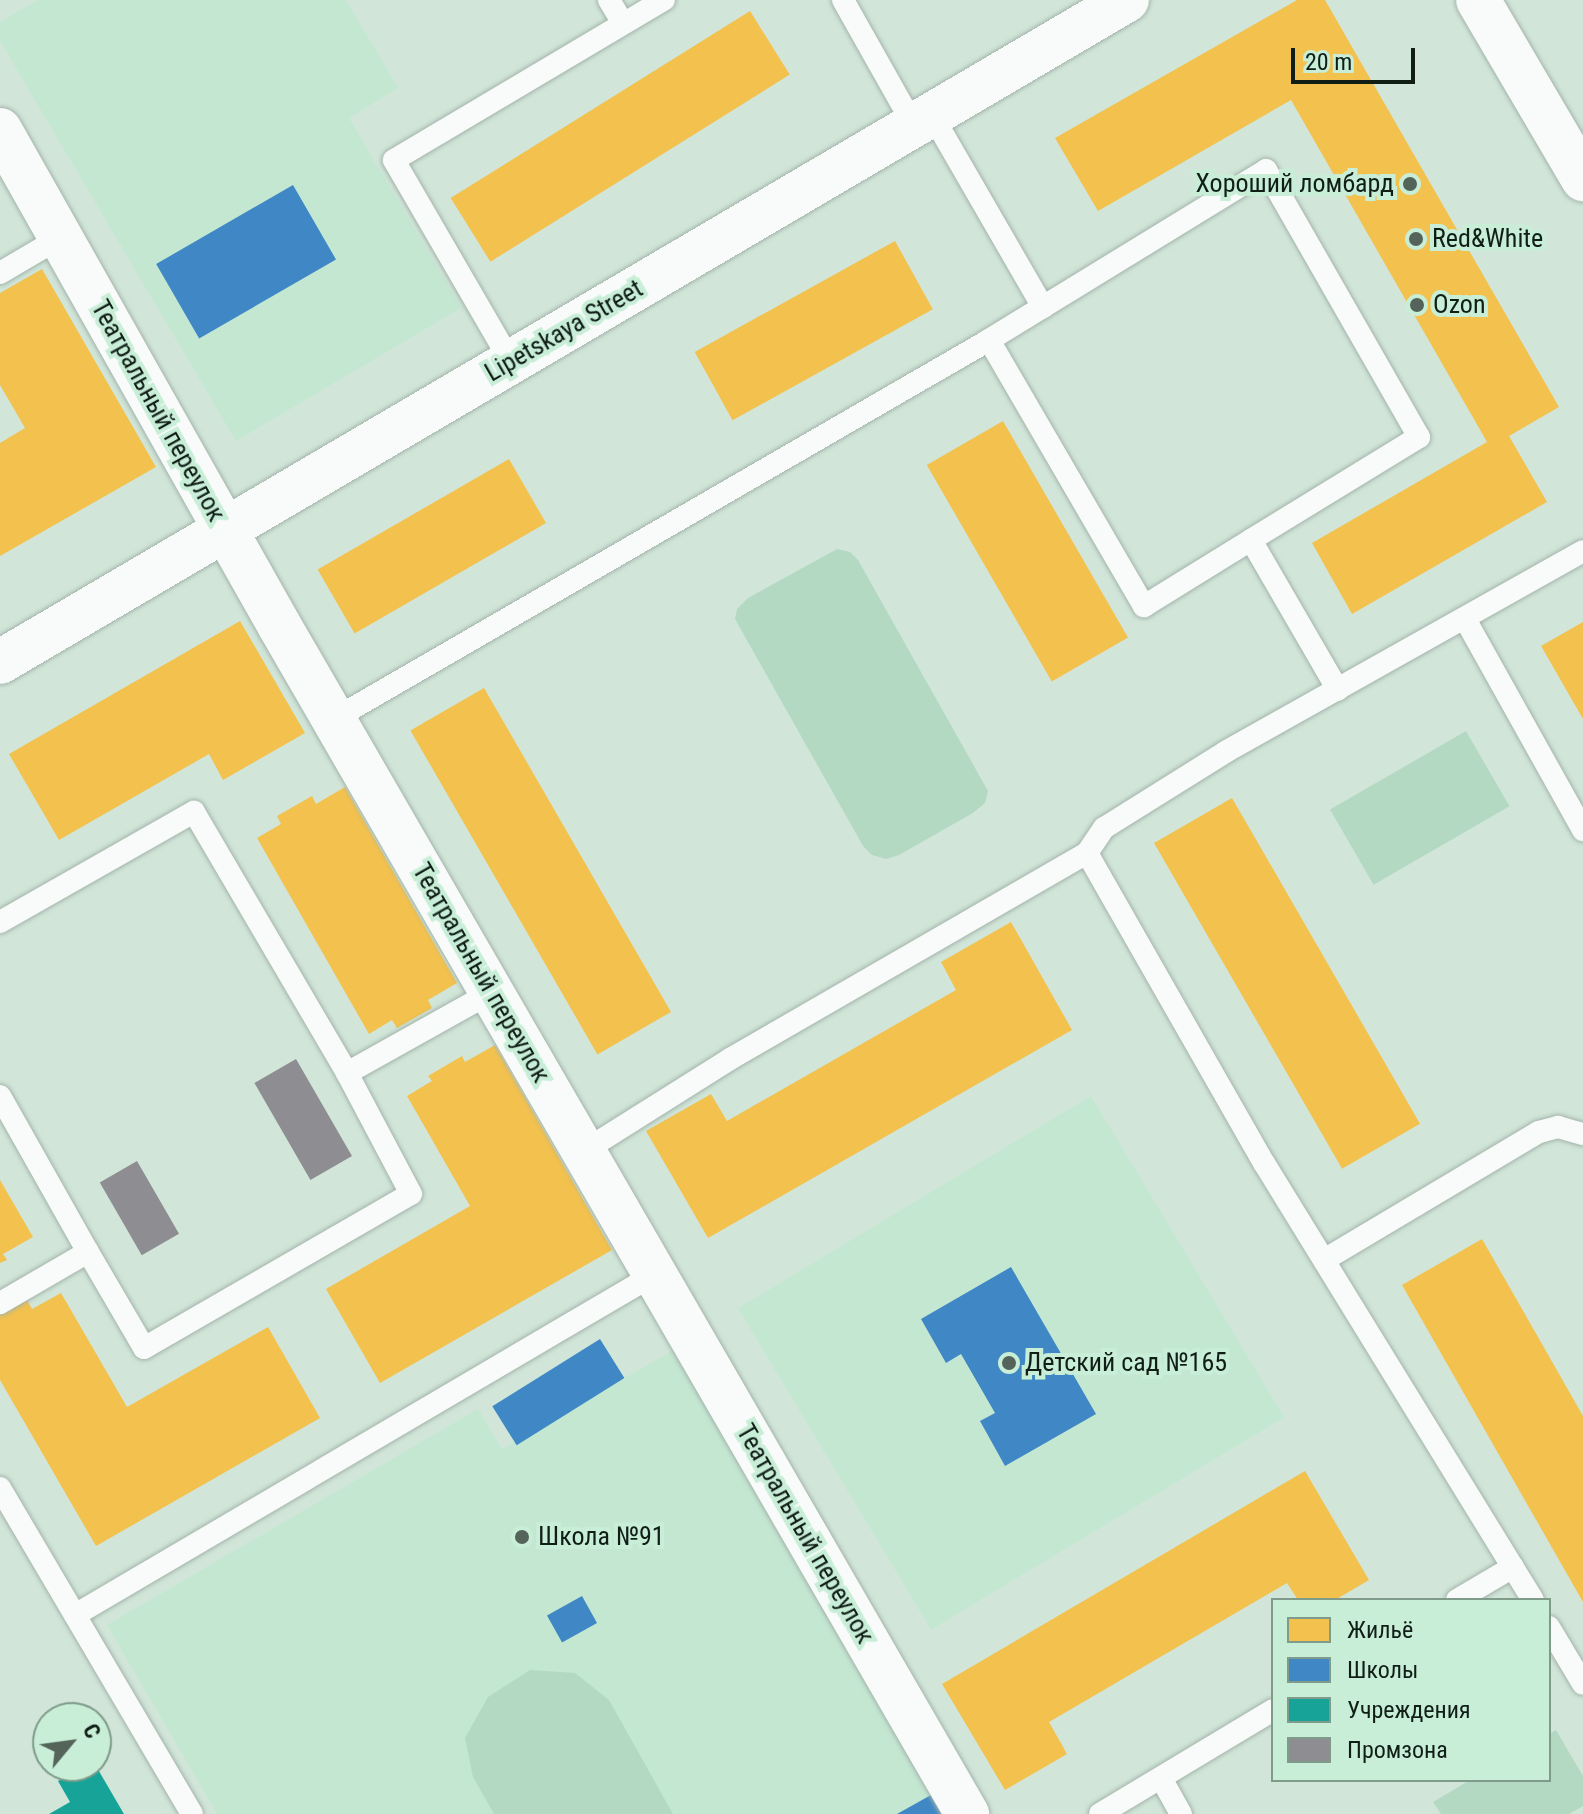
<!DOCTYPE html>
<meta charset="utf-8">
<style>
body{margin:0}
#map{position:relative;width:1583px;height:1814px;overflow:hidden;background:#d1e6d9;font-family:"Roboto Condensed",sans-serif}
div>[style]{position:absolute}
.built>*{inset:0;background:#c4e7d2;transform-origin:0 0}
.green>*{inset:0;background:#b3d9c3;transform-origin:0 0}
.homes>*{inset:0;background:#f2c14e;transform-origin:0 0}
.schools>*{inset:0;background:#3f88c5;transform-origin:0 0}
.public>*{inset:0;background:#17a398}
.industry>*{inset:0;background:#8d8d92;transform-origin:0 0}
.roads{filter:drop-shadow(0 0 2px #a4b4ab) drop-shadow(0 0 2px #a4b4ab)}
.lane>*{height:22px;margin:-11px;padding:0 11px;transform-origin:11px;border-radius:11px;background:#f8fbf9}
.street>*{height:44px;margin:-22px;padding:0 22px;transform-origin:22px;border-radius:22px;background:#f8fbf9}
.secondary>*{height:44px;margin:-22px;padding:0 22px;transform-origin:22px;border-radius:22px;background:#f8fbf9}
.dots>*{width:22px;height:22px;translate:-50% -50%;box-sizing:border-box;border:4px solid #c9eed8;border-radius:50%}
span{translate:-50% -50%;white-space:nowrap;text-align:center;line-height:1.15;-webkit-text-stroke:8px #c9eed8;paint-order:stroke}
.poi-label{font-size:26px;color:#101e16}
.right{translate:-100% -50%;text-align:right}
.left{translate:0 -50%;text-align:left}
.street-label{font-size:26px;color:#101e16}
.legend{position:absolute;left:1271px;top:1598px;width:280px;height:184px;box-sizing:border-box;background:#c9eed8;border:2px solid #7f9b8a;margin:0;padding:10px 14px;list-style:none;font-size:24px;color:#101e16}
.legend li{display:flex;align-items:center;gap:16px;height:40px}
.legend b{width:40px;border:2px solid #7f9b8a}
.north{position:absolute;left:32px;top:1702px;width:80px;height:80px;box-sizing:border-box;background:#c9eed8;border:2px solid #7f9b8a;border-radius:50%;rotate:61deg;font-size:22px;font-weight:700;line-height:32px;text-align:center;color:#101e16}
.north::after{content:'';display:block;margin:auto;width:28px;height:36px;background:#54645a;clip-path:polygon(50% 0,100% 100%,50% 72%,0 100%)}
.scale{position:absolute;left:1291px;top:48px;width:124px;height:36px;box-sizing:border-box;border:4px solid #101e16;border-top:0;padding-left:10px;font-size:24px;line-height:28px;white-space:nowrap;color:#101e16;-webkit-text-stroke:6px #c9eed8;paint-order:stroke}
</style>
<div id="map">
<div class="built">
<i style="clip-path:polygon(38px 0,346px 0,398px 88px,349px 118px,461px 308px,236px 441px,0 41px,0 22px)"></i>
<i style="left:1091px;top:1096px;width:375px;height:412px;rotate:59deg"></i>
<i style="clip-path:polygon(677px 1348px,948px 1814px,217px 1814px,107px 1625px,478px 1409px,502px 1449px)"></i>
</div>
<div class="green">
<i style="clip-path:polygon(837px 549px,850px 552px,858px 560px,988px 791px,985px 803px,973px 813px,899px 855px,886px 859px,872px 855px,863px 846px,735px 619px,737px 609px,748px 598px)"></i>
<i style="left:1466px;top:731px;width:87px;height:157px;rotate:60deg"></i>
<i style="clip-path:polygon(530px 1670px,575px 1673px,609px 1700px,673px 1814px,494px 1814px,473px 1777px,465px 1738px,488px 1697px)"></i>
<i style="clip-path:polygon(1556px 1730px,1583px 1776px,1583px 1806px,1569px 1814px,1441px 1814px,1433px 1802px,1470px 1780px,1549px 1780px,1549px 1734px)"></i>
</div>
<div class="homes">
<i style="clip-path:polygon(1297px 0,1325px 0,1559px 407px,1509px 436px,1547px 502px,1352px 614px,1312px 543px,1487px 442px,1291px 100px,1098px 211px,1055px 138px)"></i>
<i style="left:750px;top:11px;width:75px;height:353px;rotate:58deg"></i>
<i style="left:895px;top:241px;width:78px;height:229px;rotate:61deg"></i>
<i style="clip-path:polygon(42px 269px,156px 467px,0 556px,0 443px,25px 428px,0 385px,0 293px)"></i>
<i style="left:1003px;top:421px;width:250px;height:88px;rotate:60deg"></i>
<i style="left:509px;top:459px;width:74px;height:221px;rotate:60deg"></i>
<i style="clip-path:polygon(240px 621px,305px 733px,223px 780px,209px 754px,59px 840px,9px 754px)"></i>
<i style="clip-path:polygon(1583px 622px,1583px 719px,1541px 646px)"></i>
<i style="left:484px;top:688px;width:374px;height:85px;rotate:60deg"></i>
<i style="clip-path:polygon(345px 787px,457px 983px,428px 1000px,432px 1008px,397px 1028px,392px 1020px,369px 1034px,257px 838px,281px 824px,277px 816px,312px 796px,316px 804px)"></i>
<i style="left:1232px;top:798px;width:376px;height:90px;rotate:60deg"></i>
<i style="clip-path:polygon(1011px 922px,1072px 1030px,708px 1238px,646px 1131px,711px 1094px,727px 1121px,956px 990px,941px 962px)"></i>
<i style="clip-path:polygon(495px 1045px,612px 1250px,380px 1383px,326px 1289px,470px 1206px,407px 1096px,432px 1081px,428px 1076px,462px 1056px,465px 1062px)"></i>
<i style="clip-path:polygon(0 1180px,33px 1237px,3px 1254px,7px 1260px,0 1263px)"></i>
<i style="clip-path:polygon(1482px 1239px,1583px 1416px,1583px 1602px,1402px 1285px)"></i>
<i style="clip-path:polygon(61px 1293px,127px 1407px,268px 1327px,320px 1418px,96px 1546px,0 1380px,0 1313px,26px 1298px,32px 1309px)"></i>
<i style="clip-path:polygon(1305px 1471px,1369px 1580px,1335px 1600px,1298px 1600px,1287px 1583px,1049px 1722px,1067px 1754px,1005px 1790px,942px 1684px)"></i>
</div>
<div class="schools">
<i style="left:293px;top:185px;width:86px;height:158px;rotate:60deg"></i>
<i style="clip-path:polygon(1011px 1267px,1096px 1414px,1005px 1466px,980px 1421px,995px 1413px,961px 1354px,946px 1363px,921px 1319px)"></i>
<i style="left:600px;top:1339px;width:46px;height:127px;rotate:58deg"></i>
<i style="left:582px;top:1596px;width:31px;height:40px;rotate:61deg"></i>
<i style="clip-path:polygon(931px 1795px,942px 1814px,897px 1814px)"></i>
</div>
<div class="public">
<i style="clip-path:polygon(86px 1766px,96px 1766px,124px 1814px,49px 1814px,70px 1802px,58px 1781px)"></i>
</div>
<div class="industry">
<i style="left:296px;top:1059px;width:112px;height:48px;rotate:60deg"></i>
<i style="left:137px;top:1161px;width:84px;height:43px;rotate:60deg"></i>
</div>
<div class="roads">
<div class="lane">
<i style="left:609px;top:0;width:27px;rotate:59deg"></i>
<i style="left:843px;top:0;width:145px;rotate:60.6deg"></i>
<i style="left:932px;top:115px;width:222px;rotate:60deg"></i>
<i style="left:0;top:273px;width:71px;rotate:-30.5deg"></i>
<i style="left:989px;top:340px;width:308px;rotate:59.8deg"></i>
<i style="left:1144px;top:606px;width:126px;rotate:-31.7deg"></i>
<i style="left:511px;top:362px;width:233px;rotate:-120.1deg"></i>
<i style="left:394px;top:160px;width:314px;rotate:-30.7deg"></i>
<i style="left:1465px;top:619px;width:242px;rotate:60.8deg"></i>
<i style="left:334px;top:719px;width:757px;rotate:-30.05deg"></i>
<i style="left:989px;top:340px;width:325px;rotate:-31.5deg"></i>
<i style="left:1266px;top:170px;width:308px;rotate:60.2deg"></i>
<i style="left:1419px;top:437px;width:197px;rotate:148.5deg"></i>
<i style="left:1251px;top:540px;width:173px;rotate:59.9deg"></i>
<i style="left:1087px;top:853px;width:357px;rotate:60.3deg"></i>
<i style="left:1264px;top:1163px;width:513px;rotate:58.39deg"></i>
<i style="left:0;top:922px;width:223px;rotate:-29.6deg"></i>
<i style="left:194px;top:812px;width:303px;rotate:59.6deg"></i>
<i style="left:347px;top:1073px;width:166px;rotate:-29.2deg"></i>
<i style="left:0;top:1096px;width:179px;rotate:60.6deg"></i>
<i style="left:88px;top:1252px;width:102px;rotate:149.9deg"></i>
<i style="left:584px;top:1151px;width:173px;rotate:-32.2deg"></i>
<i style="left:730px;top:1059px;width:412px;rotate:-30deg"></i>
<i style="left:1087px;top:853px;width:30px;rotate:-56deg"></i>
<i style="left:1104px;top:828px;width:145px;rotate:-32deg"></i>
<i style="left:1227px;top:751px;width:408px;rotate:-29.3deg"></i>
<i style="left:88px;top:1252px;width:111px;rotate:59.7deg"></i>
<i style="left:144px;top:1348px;width:308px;rotate:-30deg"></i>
<i style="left:411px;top:1194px;width:137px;rotate:-117.9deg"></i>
<i style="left:1324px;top:1260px;width:250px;rotate:-30.8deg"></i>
<i style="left:1539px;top:1132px;width:20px;rotate:-15deg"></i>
<i style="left:1558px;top:1127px;width:26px;rotate:16deg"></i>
<i style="left:0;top:1488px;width:378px;rotate:59.5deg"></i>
<i style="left:1457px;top:1600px;width:65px;rotate:-30.5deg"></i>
<i style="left:75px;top:1615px;width:673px;rotate:-30.45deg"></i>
<i style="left:1549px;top:1627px;width:66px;rotate:59.2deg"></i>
<i style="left:1161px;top:1778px;width:41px;rotate:60.9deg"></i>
<i style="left:1100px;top:1814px;width:202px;rotate:-31deg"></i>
</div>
<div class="street">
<i style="left:0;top:130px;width:568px;rotate:60.59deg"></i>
<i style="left:279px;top:625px;width:1374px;rotate:59.94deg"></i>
<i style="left:0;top:662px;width:1307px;rotate:-30.43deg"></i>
</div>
<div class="secondary">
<i style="left:1478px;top:0;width:208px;rotate:59.6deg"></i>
</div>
</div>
<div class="dots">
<i style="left:1410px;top:184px;background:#54645a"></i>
<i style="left:1416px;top:239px;background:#54645a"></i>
<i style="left:1417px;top:305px;background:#54645a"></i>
<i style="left:1009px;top:1363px;background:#54645a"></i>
<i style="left:522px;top:1537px;background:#54645a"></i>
</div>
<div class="poi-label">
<span class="right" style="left:1394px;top:184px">Хороший ломбард</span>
<span class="left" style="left:1432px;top:239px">Red&amp;White</span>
<span class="left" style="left:1433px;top:305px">Ozon</span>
<span class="left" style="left:1025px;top:1363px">Детский сад №165</span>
<span class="left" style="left:538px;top:1537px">Школа №91</span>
</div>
<div class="street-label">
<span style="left:564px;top:331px;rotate:-30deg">Lipetskaya Street</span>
<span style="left:158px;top:411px;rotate:61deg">Театральный переулок</span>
<span style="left:481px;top:973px;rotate:60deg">Театральный переулок</span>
<span style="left:805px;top:1534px;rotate:60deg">Театральный переулок</span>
</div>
<ul class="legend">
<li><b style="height:22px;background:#f2c14e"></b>Жильё</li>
<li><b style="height:22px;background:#3f88c5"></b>Школы</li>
<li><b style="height:22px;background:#17a398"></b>Учреждения</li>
<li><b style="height:22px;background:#8d8d92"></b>Промзона</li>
</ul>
<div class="north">С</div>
<div class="scale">20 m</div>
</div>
